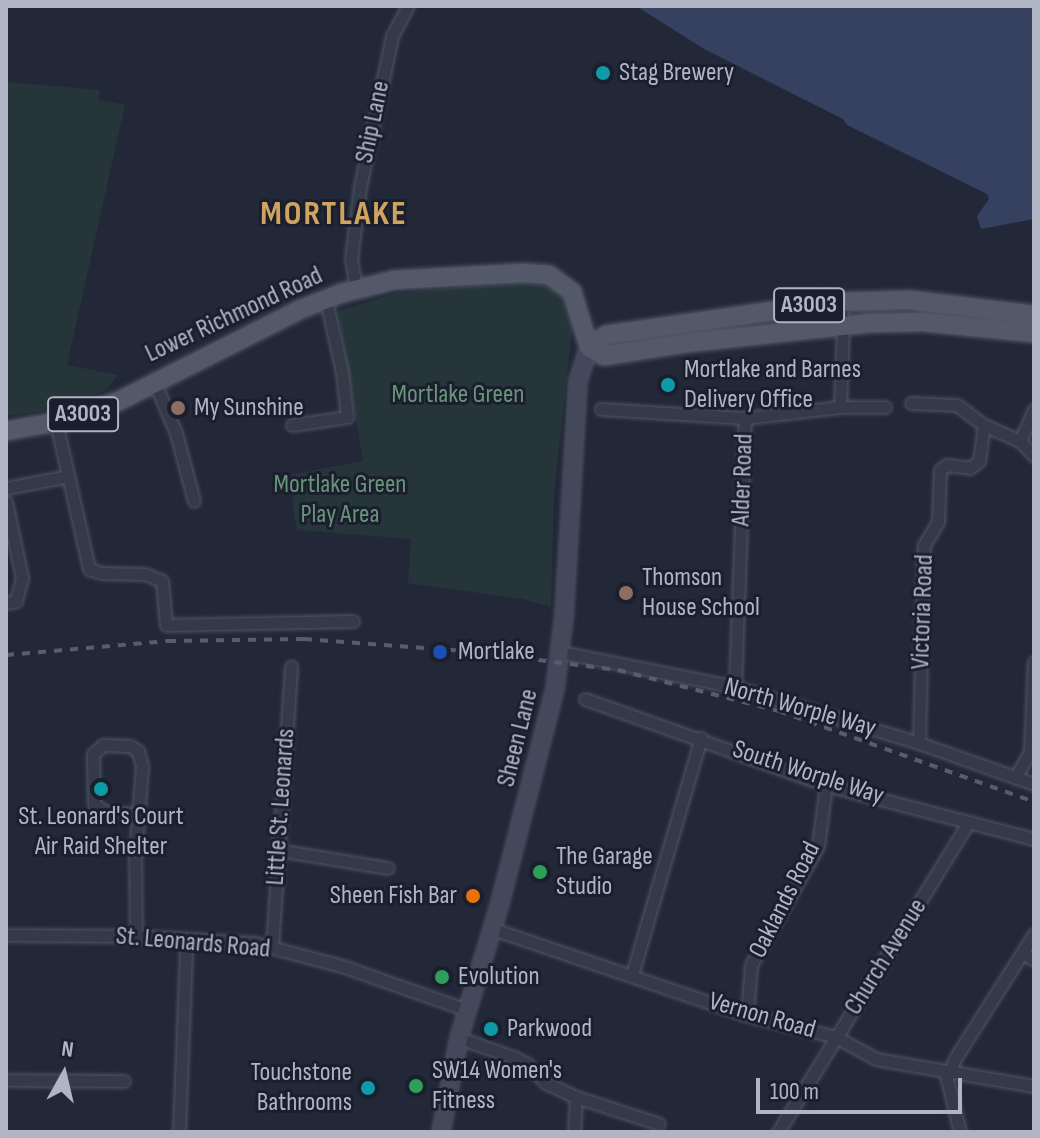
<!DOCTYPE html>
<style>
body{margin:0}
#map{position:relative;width:1040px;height:1138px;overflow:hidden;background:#222838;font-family:"Sofia Sans Condensed",sans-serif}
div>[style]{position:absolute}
.green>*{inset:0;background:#25353a}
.water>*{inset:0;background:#36405f}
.roads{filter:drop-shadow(0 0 2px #505563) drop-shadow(0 0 2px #505563)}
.street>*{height:11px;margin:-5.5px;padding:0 5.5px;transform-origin:5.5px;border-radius:5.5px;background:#353a49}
.secondary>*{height:16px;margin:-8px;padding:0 8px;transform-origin:8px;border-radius:8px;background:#44485b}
.primary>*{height:18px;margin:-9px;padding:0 9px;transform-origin:9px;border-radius:9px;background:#535969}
.rail>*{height:4px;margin-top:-2px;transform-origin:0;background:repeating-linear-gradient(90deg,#575d70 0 8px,transparent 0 16px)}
.dots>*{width:22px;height:22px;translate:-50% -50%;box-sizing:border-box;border:4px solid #1b1f2d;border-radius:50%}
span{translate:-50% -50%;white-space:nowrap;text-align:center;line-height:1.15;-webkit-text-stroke:6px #1b1f2d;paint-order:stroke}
.shield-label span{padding:2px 6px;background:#1b1f2d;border:2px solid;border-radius:6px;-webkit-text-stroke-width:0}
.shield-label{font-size:24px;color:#b0b5c5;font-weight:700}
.poi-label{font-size:26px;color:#b0b5c5}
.left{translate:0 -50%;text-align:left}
.right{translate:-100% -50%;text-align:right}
.street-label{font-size:26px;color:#b0b5c5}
.park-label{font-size:26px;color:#68957a}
.district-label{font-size:34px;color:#cfa461;font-weight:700;letter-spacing:2px}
.frame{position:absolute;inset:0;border:8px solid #b0b5c5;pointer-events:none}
.north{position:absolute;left:24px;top:1034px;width:80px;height:80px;-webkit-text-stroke:6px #1b1f2d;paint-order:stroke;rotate:8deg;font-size:22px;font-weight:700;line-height:32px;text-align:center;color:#b0b5c5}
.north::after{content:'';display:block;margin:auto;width:28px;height:36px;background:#b0b5c5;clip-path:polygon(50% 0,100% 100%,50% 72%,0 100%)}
.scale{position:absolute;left:756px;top:1078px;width:206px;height:36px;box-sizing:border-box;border:4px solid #b0b5c5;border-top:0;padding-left:10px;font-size:24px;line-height:28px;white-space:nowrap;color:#b0b5c5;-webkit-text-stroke:6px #1b1f2d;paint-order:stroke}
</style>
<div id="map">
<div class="green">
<i style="clip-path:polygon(6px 82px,100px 90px,99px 100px,125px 105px,67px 365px,118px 375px,106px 390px,89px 397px,51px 410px,6px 416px)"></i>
<i style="clip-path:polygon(513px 282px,537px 284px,559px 291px,570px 302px,573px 319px,554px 494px,551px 607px,523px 599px,408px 583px,411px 539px,297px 530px,292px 500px,295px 494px,290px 475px,363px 461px,338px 311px,398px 293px)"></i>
</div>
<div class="water">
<i style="clip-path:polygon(636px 6px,1034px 6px,1034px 219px,981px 229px,977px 216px,989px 199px,987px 194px,847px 125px,843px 119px,704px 49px)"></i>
</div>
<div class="roads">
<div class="street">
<i style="left:356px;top:289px;width:30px;rotate:-99deg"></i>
<i style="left:351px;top:259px;width:73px;rotate:-82.9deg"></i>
<i style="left:360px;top:187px;width:154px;rotate:-78deg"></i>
<i style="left:392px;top:36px;width:34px;rotate:-62deg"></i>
<i style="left:840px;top:301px;width:25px;rotate:83deg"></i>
<i style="left:843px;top:326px;width:81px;rotate:92.1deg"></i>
<i style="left:154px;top:381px;width:56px;rotate:67.1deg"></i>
<i style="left:176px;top:433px;width:70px;rotate:75.2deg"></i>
<i style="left:911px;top:403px;width:46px;rotate:2.5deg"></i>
<i style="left:957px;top:405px;width:34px;rotate:37deg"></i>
<i style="left:984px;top:425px;width:39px;rotate:24deg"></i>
<i style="left:1020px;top:441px;width:21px;rotate:47deg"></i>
<i style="left:601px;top:409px;width:144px;rotate:3.6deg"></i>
<i style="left:745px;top:418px;width:96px;rotate:-6.6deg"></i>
<i style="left:840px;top:407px;width:45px"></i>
<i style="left:56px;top:422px;width:151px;rotate:77.3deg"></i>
<i style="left:89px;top:569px;width:13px;rotate:18deg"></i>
<i style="left:101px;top:573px;width:44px;rotate:1.3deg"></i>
<i style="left:145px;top:574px;width:18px;rotate:22deg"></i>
<i style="left:162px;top:581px;width:44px;rotate:84.8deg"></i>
<i style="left:166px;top:625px;width:187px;rotate:-1.2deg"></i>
<i style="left:292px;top:425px;width:56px;rotate:-8.3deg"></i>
<i style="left:347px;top:417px;width:45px;rotate:-96.3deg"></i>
<i style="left:342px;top:372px;width:75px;rotate:-102.4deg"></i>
<i style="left:1020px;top:441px;width:35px;rotate:-66deg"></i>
<i style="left:6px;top:488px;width:64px;rotate:-10.8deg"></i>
<i style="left:6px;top:502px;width:78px;rotate:78.1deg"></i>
<i style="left:22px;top:578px;width:24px;rotate:105deg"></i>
<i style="left:16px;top:601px;width:10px;rotate:169deg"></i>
<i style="left:560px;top:652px;width:178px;rotate:11.3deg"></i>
<i style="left:735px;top:687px;width:192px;rotate:16.9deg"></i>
<i style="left:919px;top:743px;width:122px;rotate:19.6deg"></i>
<i style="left:735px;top:687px;width:269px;rotate:-87.9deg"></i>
<i style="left:585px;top:699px;width:256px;rotate:19.6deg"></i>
<i style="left:826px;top:785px;width:215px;rotate:14.6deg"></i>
<i style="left:919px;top:743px;width:198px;rotate:-88.6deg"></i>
<i style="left:924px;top:545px;width:27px;rotate:-59deg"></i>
<i style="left:938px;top:522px;width:52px;rotate:-87.8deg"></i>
<i style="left:940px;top:470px;width:9px;rotate:-36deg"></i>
<i style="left:947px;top:465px;width:23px;rotate:7deg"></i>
<i style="left:970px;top:468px;width:11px;rotate:-38deg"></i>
<i style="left:979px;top:461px;width:36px;rotate:-82deg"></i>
<i style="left:1015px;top:778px;width:30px;rotate:-60deg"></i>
<i style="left:1030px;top:752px;width:90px;rotate:-87.5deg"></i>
<i style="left:278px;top:850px;width:111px;rotate:9.3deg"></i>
<i style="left:493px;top:929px;width:263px;rotate:18.8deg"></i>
<i style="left:742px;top:1014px;width:97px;rotate:13.7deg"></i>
<i style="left:836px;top:1037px;width:46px;rotate:28.8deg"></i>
<i style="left:876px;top:1059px;width:160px;rotate:9.7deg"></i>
<i style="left:6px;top:935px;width:130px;rotate:0.4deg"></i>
<i style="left:136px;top:936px;width:119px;rotate:3.4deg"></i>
<i style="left:255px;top:943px;width:93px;rotate:14.9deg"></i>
<i style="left:345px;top:967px;width:129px;rotate:19.4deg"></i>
<i style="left:136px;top:936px;width:79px;rotate:-90.7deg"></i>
<i style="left:135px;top:857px;width:91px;rotate:-85.6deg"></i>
<i style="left:142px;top:766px;width:16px;rotate:-105deg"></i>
<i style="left:138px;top:751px;width:9px;rotate:-148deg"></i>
<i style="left:130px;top:746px;width:27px;rotate:-178deg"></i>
<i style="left:103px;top:745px;width:13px;rotate:138deg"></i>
<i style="left:93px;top:754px;width:50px;rotate:88.9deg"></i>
<i style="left:94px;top:804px;width:14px;rotate:36deg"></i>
<i style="left:105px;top:812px;width:32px;rotate:4deg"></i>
<i style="left:272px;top:947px;width:281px;rotate:-86.1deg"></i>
<i style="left:1023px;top:953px;width:13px;rotate:32deg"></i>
<i style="left:632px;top:975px;width:247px;rotate:-73.8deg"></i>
<i style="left:747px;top:1015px;width:50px;rotate:-85.4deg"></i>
<i style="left:751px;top:965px;width:137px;rotate:-60.6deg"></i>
<i style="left:818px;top:846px;width:62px;rotate:-82.5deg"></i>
<i style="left:459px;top:1038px;width:57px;rotate:19.4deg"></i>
<i style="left:513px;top:1057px;width:16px;rotate:27deg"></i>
<i style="left:527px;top:1064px;width:27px;rotate:45deg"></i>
<i style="left:546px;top:1083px;width:33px;rotate:25deg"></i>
<i style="left:576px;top:1097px;width:35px;rotate:93deg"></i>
<i style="left:945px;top:1071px;width:63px;rotate:76.2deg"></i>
<i style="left:951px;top:1072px;width:12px;rotate:-76deg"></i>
<i style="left:954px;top:1060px;width:149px;rotate:-57.6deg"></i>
<i style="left:6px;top:1080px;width:118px;rotate:0.5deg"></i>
<i style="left:576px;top:1097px;width:87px;rotate:18deg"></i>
<i style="left:179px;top:1132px;width:182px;rotate:-87.8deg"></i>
<i style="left:778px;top:1132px;width:364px;rotate:-58.4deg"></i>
</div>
<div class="secondary">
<i style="left:441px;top:1132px;width:96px;rotate:-79.2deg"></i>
<i style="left:459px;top:1038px;width:141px;rotate:-73.1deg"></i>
<i style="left:500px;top:903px;width:221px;rotate:-75.6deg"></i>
<i style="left:555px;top:689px;width:73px;rotate:-82.9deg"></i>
<i style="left:564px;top:617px;width:236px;rotate:-86.6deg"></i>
<i style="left:578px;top:381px;width:36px;rotate:-72deg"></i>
</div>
<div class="primary">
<i style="left:589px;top:347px;width:21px;rotate:-35deg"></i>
<i style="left:606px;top:335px;width:232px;rotate:-8.2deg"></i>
<i style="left:836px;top:302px;width:74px;rotate:-1.5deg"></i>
<i style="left:910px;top:300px;width:125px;rotate:6.9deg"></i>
<i style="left:6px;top:431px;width:51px;rotate:-10.2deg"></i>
<i style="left:56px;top:422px;width:66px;rotate:-18.4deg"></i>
<i style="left:119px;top:401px;width:202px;rotate:-26.8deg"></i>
<i style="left:299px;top:310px;width:46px;rotate:-21.6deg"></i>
<i style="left:342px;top:293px;width:54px;rotate:-14deg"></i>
<i style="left:394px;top:280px;width:129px;rotate:-3.1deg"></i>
<i style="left:523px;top:273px;width:26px;rotate:4deg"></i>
<i style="left:549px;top:275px;width:29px;rotate:36deg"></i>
<i style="left:572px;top:292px;width:58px;rotate:72.8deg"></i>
<i style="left:589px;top:347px;width:17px;rotate:31deg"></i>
<i style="left:604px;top:356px;width:83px;rotate:-9deg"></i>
<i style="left:686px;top:343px;width:185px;rotate:-6.2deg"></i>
<i style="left:870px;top:323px;width:53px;rotate:-1.1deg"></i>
<i style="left:923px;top:322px;width:112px;rotate:5.7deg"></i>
</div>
</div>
<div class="rail">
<i style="left:6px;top:655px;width:163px;rotate:-4.9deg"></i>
<i style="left:168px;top:641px;width:136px;rotate:-0.8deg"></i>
<i style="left:304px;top:639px;width:171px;rotate:4.3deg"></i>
<i style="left:475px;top:652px;width:144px;rotate:7.2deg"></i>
<i style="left:618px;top:670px;width:166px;rotate:14.3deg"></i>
<i style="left:779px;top:711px;width:271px;rotate:19.6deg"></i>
</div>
<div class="dots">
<i style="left:603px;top:73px;background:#0f9aa8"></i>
<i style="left:668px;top:385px;background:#0f9aa8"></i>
<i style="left:178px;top:408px;background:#8d6e63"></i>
<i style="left:626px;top:593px;background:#8d6e63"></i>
<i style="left:440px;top:652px;background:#1a4fb4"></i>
<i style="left:101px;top:789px;background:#0f9aa8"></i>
<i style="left:540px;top:872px;background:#2e9e5b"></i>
<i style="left:473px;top:896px;background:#e8710a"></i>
<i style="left:442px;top:977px;background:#2e9e5b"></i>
<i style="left:491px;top:1029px;background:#0f9aa8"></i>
<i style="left:416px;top:1086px;background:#2e9e5b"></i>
<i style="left:368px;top:1088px;background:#0f9aa8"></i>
</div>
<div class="shield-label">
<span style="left:809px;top:305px">A3003</span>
<span style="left:83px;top:414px">A3003</span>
</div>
<div class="poi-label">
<span class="left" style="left:619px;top:73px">Stag Brewery</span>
<span class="left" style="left:684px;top:385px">Mortlake and Barnes<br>Delivery Office</span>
<span class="left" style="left:194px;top:408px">My Sunshine</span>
<span class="left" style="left:642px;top:593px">Thomson<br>House School</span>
<span class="left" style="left:458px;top:652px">Mortlake</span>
<span style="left:101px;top:832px">St. Leonard's Court<br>Air Raid Shelter</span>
<span class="left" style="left:556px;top:872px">The Garage<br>Studio</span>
<span class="right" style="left:457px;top:896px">Sheen Fish Bar</span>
<span class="left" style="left:458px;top:977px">Evolution</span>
<span class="left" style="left:507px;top:1029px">Parkwood</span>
<span class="left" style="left:432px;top:1086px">SW14 Women's<br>Fitness</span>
<span class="right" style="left:352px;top:1088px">Touchstone<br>Bathrooms</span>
</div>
<div class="street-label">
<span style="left:373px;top:122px;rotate:-78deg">Ship Lane</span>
<span style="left:234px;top:315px;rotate:-25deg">Lower Richmond Road</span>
<span style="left:743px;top:480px;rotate:-88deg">Alder Road</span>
<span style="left:923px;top:612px;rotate:-88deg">Victoria Road</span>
<span style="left:800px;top:708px;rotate:16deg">North Worple Way</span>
<span style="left:518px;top:738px;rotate:-76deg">Sheen Lane</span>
<span style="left:808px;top:773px;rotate:18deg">South Worple Way</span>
<span style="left:281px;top:807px;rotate:-86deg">Little St. Leonards</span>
<span style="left:785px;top:900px;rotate:-63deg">Oaklands Road</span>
<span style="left:193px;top:943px;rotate:5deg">St. Leonards Road</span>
<span style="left:886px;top:957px;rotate:-58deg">Church Avenue</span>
<span style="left:762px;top:1016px;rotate:16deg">Vernon Road</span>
</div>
<div class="park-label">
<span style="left:458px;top:395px">Mortlake Green</span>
<span style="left:340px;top:500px">Mortlake Green<br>Play Area</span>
</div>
<div class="district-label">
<span style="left:334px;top:214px">MORTLAKE</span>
</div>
<div class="frame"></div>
<div class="north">N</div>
<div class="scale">100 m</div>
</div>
